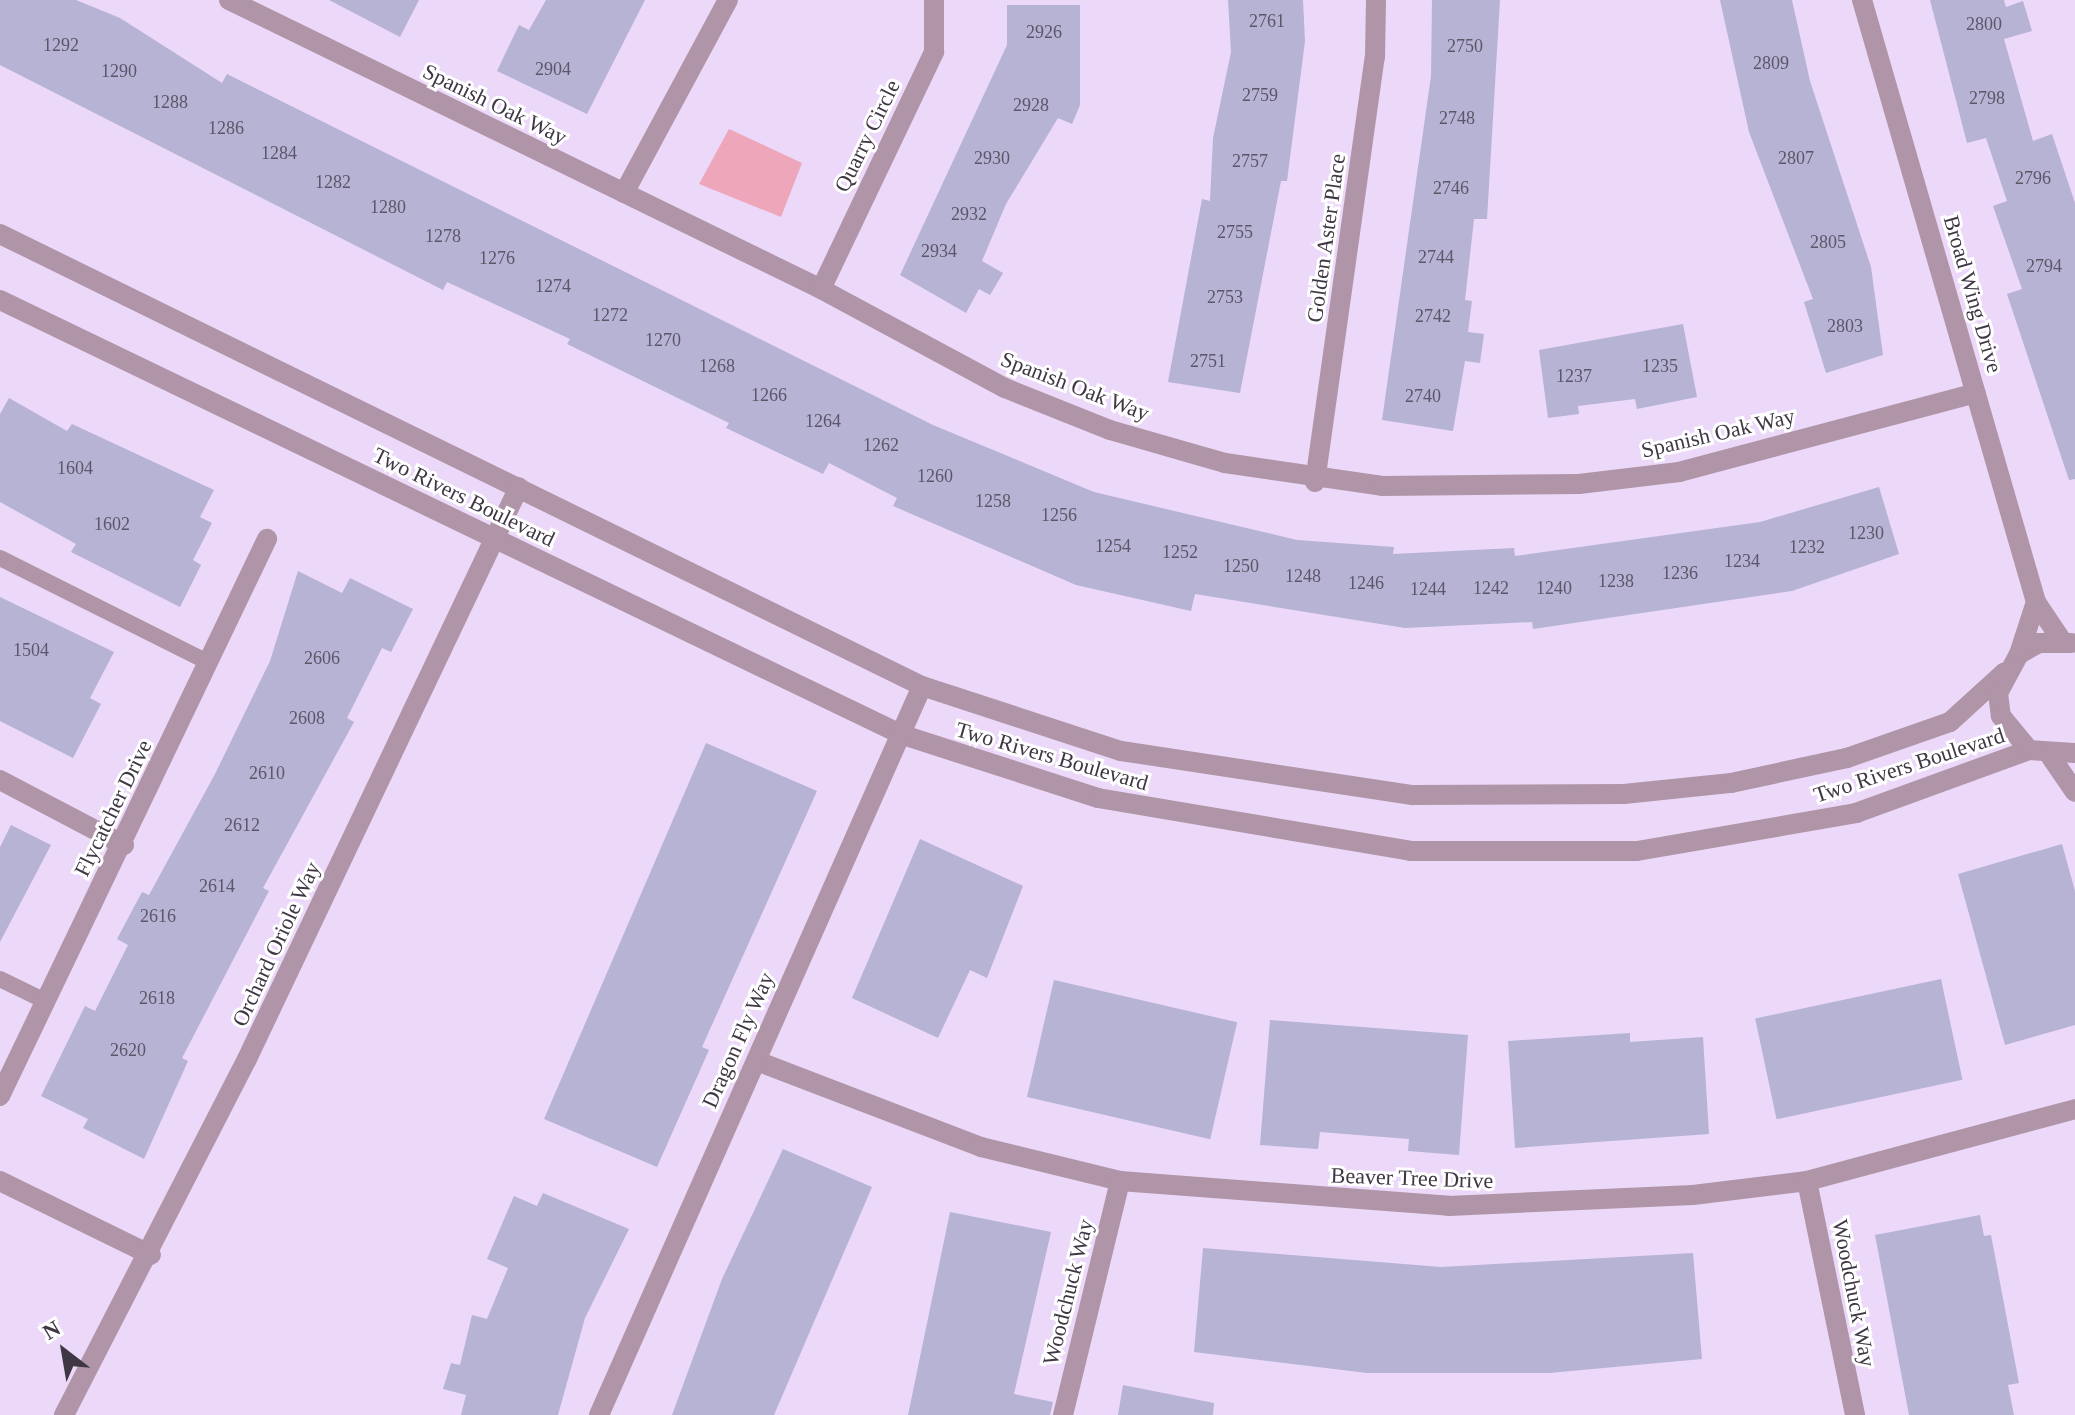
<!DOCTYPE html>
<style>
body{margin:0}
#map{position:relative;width:2075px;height:1415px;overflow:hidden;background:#ecd8f8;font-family:Georgia,serif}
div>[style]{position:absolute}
.green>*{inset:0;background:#eea6ba}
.building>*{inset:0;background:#b6b3d5;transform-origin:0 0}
.service>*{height:16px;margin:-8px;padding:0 8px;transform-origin:8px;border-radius:8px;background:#af95a7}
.minor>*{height:20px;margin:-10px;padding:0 10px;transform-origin:10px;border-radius:10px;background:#af95a7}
span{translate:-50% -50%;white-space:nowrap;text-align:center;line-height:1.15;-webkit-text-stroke:6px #fff;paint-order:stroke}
.number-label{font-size:18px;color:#5d5668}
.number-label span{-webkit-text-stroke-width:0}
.street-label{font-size:22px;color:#3f3744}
.north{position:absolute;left:24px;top:1311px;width:80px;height:80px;-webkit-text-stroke:6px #fff;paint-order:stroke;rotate:329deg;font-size:22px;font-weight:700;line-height:32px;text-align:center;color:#3f3744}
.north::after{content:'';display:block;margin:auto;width:28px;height:36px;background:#3f3744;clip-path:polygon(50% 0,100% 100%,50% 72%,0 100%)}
</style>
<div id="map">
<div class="green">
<i style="clip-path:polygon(729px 129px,802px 163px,781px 217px,699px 184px)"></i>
</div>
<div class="building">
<i style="clip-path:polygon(0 0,76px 0,120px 18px,222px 83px,227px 74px,933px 425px,1094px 492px,1297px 540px,1394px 547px,1393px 554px,1514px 548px,1515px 556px,1760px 522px,1879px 487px,1899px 554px,1792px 591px,1533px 629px,1532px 622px,1405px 628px,1195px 594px,1191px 611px,1076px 585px,893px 506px,897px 498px,829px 463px,823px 474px,726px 428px,729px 423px,567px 344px,570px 339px,447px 282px,443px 290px,0 65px)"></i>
<i style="clip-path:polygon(329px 0,419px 0,400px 37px)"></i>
<i style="clip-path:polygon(546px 0,645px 0,587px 114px,497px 71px,519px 25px,529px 30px)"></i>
<i style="clip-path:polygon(1228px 0,1303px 0,1305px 41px,1287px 181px,1281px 181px,1240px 393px,1168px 382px,1202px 199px,1210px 201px,1213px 138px,1231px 52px)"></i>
<i style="clip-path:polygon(1432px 0,1500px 0,1487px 219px,1474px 219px,1465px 300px,1472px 301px,1468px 332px,1484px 334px,1480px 363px,1465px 361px,1453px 431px,1382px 420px,1431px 76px)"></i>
<i style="clip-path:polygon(1720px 0,1792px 0,1810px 81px,1871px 267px,1883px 355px,1826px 373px,1804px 302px,1813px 299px,1749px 132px)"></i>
<i style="clip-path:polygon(1930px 0,2004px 0,2006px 7px,2023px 1px,2032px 31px,2004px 39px,2033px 141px,2052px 134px,2075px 203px,2075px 479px,2069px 480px,2007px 294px,2022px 289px,1993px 206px,2007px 201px,1986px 138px,1967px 143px)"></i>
<i style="clip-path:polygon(1007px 5px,1080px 5px,1080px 105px,1072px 124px,1058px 118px,1006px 204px,982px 261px,1003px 273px,990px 295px,979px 289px,966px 313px,900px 275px,1007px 45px)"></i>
<i style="clip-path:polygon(1683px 324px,1697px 397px,1637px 409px,1635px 399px,1578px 406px,1579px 414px,1548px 418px,1539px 350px)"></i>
<i style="clip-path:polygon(9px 398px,67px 431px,72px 424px,214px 490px,200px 517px,212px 523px,193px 560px,201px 565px,180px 607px,71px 552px,76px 544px,0 502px,0 414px)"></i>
<i style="clip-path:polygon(298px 571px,342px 593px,350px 578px,413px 609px,391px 652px,382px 648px,347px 718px,354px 722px,263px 888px,269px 891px,182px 1058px,188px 1061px,144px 1159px,83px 1128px,88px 1119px,41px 1096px,85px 1006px,95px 1011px,128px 945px,117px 939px,142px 892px,149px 895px,215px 774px,270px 661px)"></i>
<i style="clip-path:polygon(0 597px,114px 652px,90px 698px,101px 704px,73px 758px,0 721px)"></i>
<i style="clip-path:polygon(706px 743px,817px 791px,702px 1047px,709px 1050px,657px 1167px,544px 1119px)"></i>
<i style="clip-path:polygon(11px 825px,51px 845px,0 942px,0 847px)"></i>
<i style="clip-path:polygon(920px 839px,1023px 886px,987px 978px,970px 970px,938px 1038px,852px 998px)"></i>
<i style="clip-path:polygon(2062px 844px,2075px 891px,2075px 1025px,2005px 1045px,1958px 874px)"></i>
<i style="left:1941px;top:979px;width:103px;height:190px;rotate:78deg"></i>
<i style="left:1054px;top:980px;width:188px;height:120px;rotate:13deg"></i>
<i style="clip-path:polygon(1270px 1020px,1468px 1035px,1459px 1155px,1408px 1151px,1409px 1139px,1320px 1132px,1318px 1149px,1260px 1145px)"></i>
<i style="clip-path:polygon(1630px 1033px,1630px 1042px,1703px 1037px,1709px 1134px,1515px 1148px,1508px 1041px)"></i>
<i style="clip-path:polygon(783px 1149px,872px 1187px,774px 1415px,672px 1415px,722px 1279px)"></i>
<i style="clip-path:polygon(543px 1193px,629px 1229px,585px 1318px,558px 1415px,461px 1415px,466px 1395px,443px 1389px,451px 1363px,460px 1365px,472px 1315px,487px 1319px,508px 1268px,487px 1259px,514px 1196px,537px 1206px)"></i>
<i style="clip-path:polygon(950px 1212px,1051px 1232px,1014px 1394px,1053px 1402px,1050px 1415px,908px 1415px)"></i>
<i style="clip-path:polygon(1980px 1215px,1984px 1236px,1991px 1235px,2019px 1383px,2008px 1385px,2014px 1415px,1909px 1415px,1875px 1235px)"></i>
<i style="clip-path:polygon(1203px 1248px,1441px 1267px,1693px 1253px,1702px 1359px,1549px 1373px,1367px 1373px,1194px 1352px)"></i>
<i style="clip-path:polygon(1123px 1385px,1214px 1403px,1213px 1415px,1118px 1415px)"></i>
</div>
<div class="service">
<i style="left:0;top:558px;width:233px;rotate:26.6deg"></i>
<i style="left:0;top:979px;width:48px;rotate:26deg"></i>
</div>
<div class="minor">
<i style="left:229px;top:0;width:659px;rotate:26.02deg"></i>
<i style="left:821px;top:289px;width:209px;rotate:28.3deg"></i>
<i style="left:1005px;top:388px;width:113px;rotate:21.8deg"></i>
<i style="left:1110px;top:430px;width:120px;rotate:16deg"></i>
<i style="left:1225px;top:463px;width:159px;rotate:8.3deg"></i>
<i style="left:1382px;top:486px;width:197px;rotate:-0.6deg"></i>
<i style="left:1579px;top:484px;width:101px;rotate:-6.8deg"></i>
<i style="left:1679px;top:472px;width:307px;rotate:-14.9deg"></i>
<i style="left:1862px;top:0;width:627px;rotate:73.88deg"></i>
<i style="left:2036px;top:602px;width:47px;rotate:56.3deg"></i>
<i style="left:624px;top:193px;width:219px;rotate:-61.7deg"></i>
<i style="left:0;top:234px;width:1027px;rotate:26.12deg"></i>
<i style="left:922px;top:686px;width:209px;rotate:18.1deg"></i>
<i style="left:1121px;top:751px;width:295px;rotate:8.6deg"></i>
<i style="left:1413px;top:795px;width:211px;rotate:-0.3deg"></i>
<i style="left:1624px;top:794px;width:108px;rotate:-5.9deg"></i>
<i style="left:1731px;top:783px;width:119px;rotate:-12.2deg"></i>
<i style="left:1847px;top:758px;width:109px;rotate:-19.3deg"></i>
<i style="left:1950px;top:722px;width:74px;rotate:-42.3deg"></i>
<i style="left:821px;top:289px;width:263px;rotate:-64.5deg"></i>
<i style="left:934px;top:52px;width:52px;rotate:-90deg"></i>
<i style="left:0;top:300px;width:999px;rotate:25.74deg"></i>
<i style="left:900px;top:734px;width:208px;rotate:17.9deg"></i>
<i style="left:1098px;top:798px;width:316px;rotate:9.6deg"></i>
<i style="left:1410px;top:851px;width:227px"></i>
<i style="left:1637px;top:851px;width:222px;rotate:-9.8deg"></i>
<i style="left:1856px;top:813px;width:184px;rotate:-20deg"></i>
<i style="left:1315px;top:482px;width:429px;rotate:-82deg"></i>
<i style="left:1375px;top:57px;width:57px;rotate:-89deg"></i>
<i style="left:2071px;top:643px;width:32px;rotate:180deg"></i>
<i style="left:2039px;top:643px;width:23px;rotate:151deg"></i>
<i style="left:2019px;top:654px;width:44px;rotate:118.3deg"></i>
<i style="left:1998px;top:693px;width:23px;rotate:83deg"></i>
<i style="left:2001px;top:716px;width:44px;rotate:50.5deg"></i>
<i style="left:2029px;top:750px;width:46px;rotate:3.7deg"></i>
<i style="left:2019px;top:654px;width:55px;rotate:-71.9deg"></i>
<i style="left:2051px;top:757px;width:42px;rotate:55.6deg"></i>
<i style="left:0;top:780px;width:140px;rotate:27.7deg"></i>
<i style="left:757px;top:1061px;width:240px;rotate:21deg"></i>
<i style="left:981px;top:1147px;width:143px;rotate:13.7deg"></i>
<i style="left:1120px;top:1181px;width:330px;rotate:4.3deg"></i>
<i style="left:1449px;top:1206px;width:244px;rotate:-2.6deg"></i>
<i style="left:1693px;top:1195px;width:115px;rotate:-7deg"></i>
<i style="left:1807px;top:1181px;width:278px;rotate:-15deg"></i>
<i style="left:0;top:1096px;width:618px;rotate:-64.39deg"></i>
<i style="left:0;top:1181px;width:168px;rotate:26.1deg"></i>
<i style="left:1807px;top:1181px;width:239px;rotate:78.4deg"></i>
<i style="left:64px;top:1415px;width:400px;rotate:-62.8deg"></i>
<i style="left:247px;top:1059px;width:633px;rotate:-64.57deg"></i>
<i style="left:599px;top:1415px;width:797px;rotate:-66.1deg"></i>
<i style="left:1063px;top:1415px;width:241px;rotate:-76.3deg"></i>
</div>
<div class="number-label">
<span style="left:1267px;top:21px">2761</span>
<span style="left:1984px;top:24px">2800</span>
<span style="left:1044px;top:32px">2926</span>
<span style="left:61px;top:45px">1292</span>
<span style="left:1465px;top:46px">2750</span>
<span style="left:1771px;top:63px">2809</span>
<span style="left:553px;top:69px">2904</span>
<span style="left:119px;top:71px">1290</span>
<span style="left:1260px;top:95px">2759</span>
<span style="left:1987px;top:98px">2798</span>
<span style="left:170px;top:102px">1288</span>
<span style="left:1031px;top:105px">2928</span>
<span style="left:1457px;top:118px">2748</span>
<span style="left:226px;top:128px">1286</span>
<span style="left:279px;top:153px">1284</span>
<span style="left:992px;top:158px">2930</span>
<span style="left:1796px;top:158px">2807</span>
<span style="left:1250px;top:161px">2757</span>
<span style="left:2033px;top:178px">2796</span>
<span style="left:333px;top:182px">1282</span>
<span style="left:1451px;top:188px">2746</span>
<span style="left:388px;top:207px">1280</span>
<span style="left:969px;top:214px">2932</span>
<span style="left:1235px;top:232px">2755</span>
<span style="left:443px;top:236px">1278</span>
<span style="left:1828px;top:242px">2805</span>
<span style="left:939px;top:251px">2934</span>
<span style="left:1436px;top:257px">2744</span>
<span style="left:497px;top:258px">1276</span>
<span style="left:2044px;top:266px">2794</span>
<span style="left:553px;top:286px">1274</span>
<span style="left:1225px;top:297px">2753</span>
<span style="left:610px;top:315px">1272</span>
<span style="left:1433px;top:316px">2742</span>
<span style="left:1845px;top:326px">2803</span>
<span style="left:663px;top:340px">1270</span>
<span style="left:1208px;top:361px">2751</span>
<span style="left:717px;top:366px">1268</span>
<span style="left:1660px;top:366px">1235</span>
<span style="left:1574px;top:376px">1237</span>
<span style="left:769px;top:395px">1266</span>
<span style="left:1423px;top:396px">2740</span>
<span style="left:823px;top:421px">1264</span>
<span style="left:881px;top:445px">1262</span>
<span style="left:75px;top:468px">1604</span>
<span style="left:935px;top:476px">1260</span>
<span style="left:993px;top:501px">1258</span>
<span style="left:1059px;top:515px">1256</span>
<span style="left:112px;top:524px">1602</span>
<span style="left:1866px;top:533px">1230</span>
<span style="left:1113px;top:546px">1254</span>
<span style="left:1807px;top:547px">1232</span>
<span style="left:1180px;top:552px">1252</span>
<span style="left:1742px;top:561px">1234</span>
<span style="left:1241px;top:566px">1250</span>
<span style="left:1680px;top:573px">1236</span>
<span style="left:1303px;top:576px">1248</span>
<span style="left:1616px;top:581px">1238</span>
<span style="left:1366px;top:583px">1246</span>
<span style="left:1491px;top:588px">1242</span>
<span style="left:1554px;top:588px">1240</span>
<span style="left:1428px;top:589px">1244</span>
<span style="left:31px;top:650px">1504</span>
<span style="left:322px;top:658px">2606</span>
<span style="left:307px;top:718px">2608</span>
<span style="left:267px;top:773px">2610</span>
<span style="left:242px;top:825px">2612</span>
<span style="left:217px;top:886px">2614</span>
<span style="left:158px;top:916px">2616</span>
<span style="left:157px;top:998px">2618</span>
<span style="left:128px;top:1050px">2620</span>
</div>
<div class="street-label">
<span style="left:495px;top:104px;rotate:26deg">Spanish Oak Way</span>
<span style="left:867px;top:136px;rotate:-64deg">Quarry Circle</span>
<span style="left:1326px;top:238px;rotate:-82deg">Golden Aster Place</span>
<span style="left:1973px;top:294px;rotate:74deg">Broad Wing Drive</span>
<span style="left:1075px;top:386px;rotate:21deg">Spanish Oak Way</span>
<span style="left:1718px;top:433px;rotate:-13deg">Spanish Oak Way</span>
<span style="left:464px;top:497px;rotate:26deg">Two Rivers Boulevard</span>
<span style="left:1052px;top:756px;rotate:16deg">Two Rivers Boulevard</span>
<span style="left:1909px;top:765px;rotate:-18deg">Two Rivers Boulevard</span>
<span style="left:113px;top:808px;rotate:-64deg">Flycatcher Drive</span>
<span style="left:276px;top:944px;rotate:-65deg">Orchard Oriole Way</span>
<span style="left:738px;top:1040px;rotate:-66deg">Dragon Fly Way</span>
<span style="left:1412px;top:1178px;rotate:2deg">Beaver Tree Drive</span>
<span style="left:1068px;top:1292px;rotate:-76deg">Woodchuck Way</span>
<span style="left:1854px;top:1293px;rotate:79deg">Woodchuck Way</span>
</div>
<div class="north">N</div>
</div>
